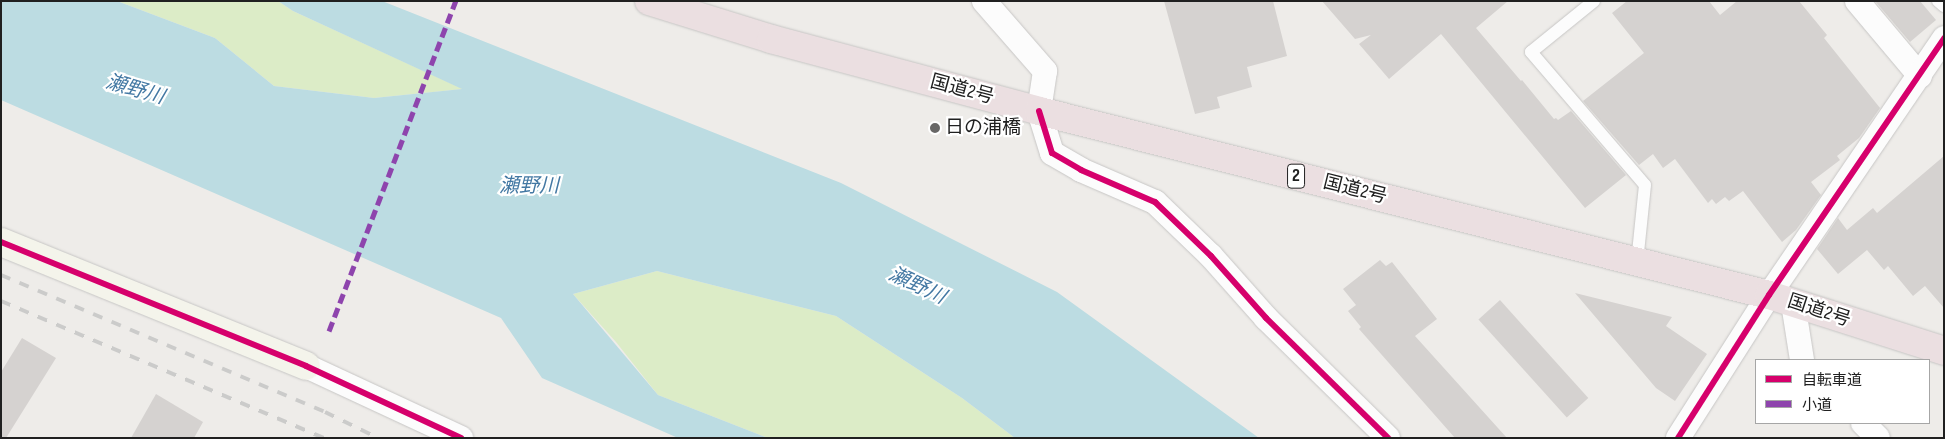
<!DOCTYPE html>
<meta charset="utf-8">
<style>
body{margin:0}
#map{position:relative;width:1945px;height:439px;overflow:hidden;background:#eeece9;font-family:"Sofia Sans Condensed","Noto Sans JP",sans-serif}
div>[style]{position:absolute}
.grass>*{inset:0;background:#dcecc7}
.water>*{inset:0;background:#bcdce2}
.building>*{inset:0;background:#d5d2d0;transform-origin:0 0}
.roads{filter:drop-shadow(0 0 1px #c7c6c5) drop-shadow(0 0 1px #c7c6c5)}
.lane>*{height:12px;margin:-6px;padding:0 6px;transform-origin:6px;border-radius:6px;background:#fcfcfc}
.street>*{height:24px;margin:-12px;padding:0 12px;transform-origin:12px;border-radius:12px;background:#fcfcfc}
.secondary>*{height:28px;margin:-14px;padding:0 14px;transform-origin:14px;border-radius:14px;background:#f4f4eb}
.highway>*{height:28px;margin:-14px;padding:0 14px;transform-origin:14px;border-radius:14px;background:#ebdfe1}
.rail>*{height:4px;margin-top:-2px;transform-origin:0;background:repeating-linear-gradient(90deg,#cbcbca 0 10px,transparent 0 20px)}
.quiet>*{height:5px;margin-top:-2.5px;transform-origin:0;background:repeating-linear-gradient(90deg,#8e44ad 0 10px,transparent 0 15px)}
.cycleway>*{height:6px;margin:-3px;padding:0 3px;transform-origin:3px;border-radius:3px;background:#d6006c}
.dots>*{width:14px;height:14px;translate:-50% -50%;box-sizing:border-box;border:2px solid #fff;border-radius:50%}
span{translate:-50% -50%;white-space:nowrap;text-align:center;line-height:1.15;-webkit-text-stroke:4.5px #fff;paint-order:stroke}
.shield-label span{padding:1px 4px;background:#fff;border:1px solid;border-radius:4px;-webkit-text-stroke-width:0}
.shield-label{font-size:18px;color:#202020;font-weight:700}
.street-label{font-size:19px;color:#202020}
.poi-label{font-size:19px;color:#202020}
.left{translate:0 -50%;text-align:left}
.water-label{font-size:20px;color:#4378a3;font-style:italic}
.frame{position:absolute;inset:0;border:2px solid #202020;pointer-events:none}
.legend{position:absolute;left:1755px;top:359px;width:175px;height:65px;box-sizing:border-box;background:#fff;border:1px solid #a6a6a6;margin:0;padding:6px 9px;list-style:none;font-size:15px;color:#202020}
.legend li{display:flex;align-items:center;gap:10px;height:25px}
.legend b{width:25px;border:1px solid #a6a6a6}
</style>
<div id="map">
<div class="grass">
<i style="clip-path:polygon(117px 1px,278px 1px,293px 11px,463px 89px,374px 98px,274px 86px,215px 38px)"></i>
<i style="clip-path:polygon(657px 271px,836px 316px,962px 398px,1015px 438px,768px 438px,658px 395px,616px 342px,573px 294px)"></i>
</div>
<div class="water">
<i style="clip-path:polygon(1px 1px,117px 1px,215px 38px,274px 86px,374px 98px,462px 89px,293px 11px,278px 1px,382px 1px,841px 183px,1057px 292px,1259px 438px,1015px 438px,962px 398px,836px 316px,657px 271px,573px 294px,658px 395px,768px 438px,678px 438px,542px 378px,501px 318px,1px 100px)"></i>
</div>
<div class="building">
<i style="clip-path:polygon(1164px 1px,1273px 1px,1287px 56px,1247px 67px,1252px 87px,1217px 97px,1220px 108px,1195px 114px)"></i>
<i style="clip-path:polygon(1322px 1px,1508px 1px,1476px 28px,1521px 81px,1522px 80px,1554px 119px,1556px 118px,1558px 120px,1571px 111px,1626px 175px,1585px 208px,1441px 34px,1389px 79px,1359px 44px,1371px 35px,1355px 39px)"></i>
<i style="clip-path:polygon(1627px 1px,1709px 1px,1720px 15px,1737px 1px,1799px 1px,1827px 35px,1824px 38px,1880px 108px,1859px 138px,1837px 156px,1840px 160px,1811px 182px,1821px 195px,1796px 230px,1782px 242px,1743px 191px,1729px 201px,1725px 197px,1716px 204px,1712px 199px,1708px 203px,1675px 159px,1663px 168px,1653px 154px,1639px 165px,1583px 101px,1644px 53px,1612px 13px)"></i>
<i style="clip-path:polygon(1875px 1px,1920px 1px,1936px 20px,1910px 42px)"></i>
<i style="clip-path:polygon(1944px 156px,1944px 308px,1925px 286px,1913px 296px,1888px 266px,1884px 270px,1867px 250px,1838px 274px,1817px 249px,1838px 218px,1847px 230px,1873px 208px,1877px 213px)"></i>
<i style="clip-path:polygon(1380px 260px,1386px 266px,1392px 262px,1437px 319px,1415px 336px,1507px 438px,1455px 438px,1359px 329px,1361px 327px,1348px 311px,1356px 305px,1343px 289px)"></i>
<i style="clip-path:polygon(1575px 293px,1672px 317px,1666px 326px,1707px 354px,1675px 401px,1656px 388px)"></i>
<i style="left:1500px;top:300px;width:132px;height:29px;rotate:48deg"></i>
<i style="clip-path:polygon(22px 338px,56px 358px,6px 438px,1px 438px,1px 372px)"></i>
<i style="clip-path:polygon(156px 394px,203px 422px,194px 438px,131px 438px)"></i>
</div>
<div class="roads">
<div class="lane">
<i style="left:1594px;top:1px;width:81px;rotate:141deg"></i>
<i style="left:1531px;top:52px;width:175px;rotate:49.4deg"></i>
<i style="left:1645px;top:185px;width:77px;rotate:95.9deg"></i>
<i style="left:1938px;top:1px;width:8px;rotate:40deg"></i>
</div>
<div class="street">
<i style="left:984px;top:1px;width:93px;rotate:48.9deg"></i>
<i style="left:1045px;top:71px;width:40px;rotate:98.5deg"></i>
<i style="left:1039px;top:111px;width:44px;rotate:72.8deg"></i>
<i style="left:1052px;top:153px;width:34px;rotate:30deg"></i>
<i style="left:1081px;top:170px;width:81px;rotate:23.4deg"></i>
<i style="left:1155px;top:202px;width:78px;rotate:44deg"></i>
<i style="left:1211px;top:256px;width:83px;rotate:48.4deg"></i>
<i style="left:1266px;top:318px;width:171px;rotate:44.5deg"></i>
<i style="left:1857px;top:1px;width:98px;rotate:50deg"></i>
<i style="left:1793px;top:303px;width:58px;rotate:81deg"></i>
<i style="left:306px;top:366px;width:171px;rotate:24.9deg"></i>
<i style="left:1863px;top:423px;width:21px;rotate:45deg"></i>
<i style="left:1678px;top:438px;width:169px;rotate:-57.5deg"></i>
<i style="left:1769px;top:295px;width:311px;rotate:-55.7deg"></i>
</div>
<div class="secondary">
<i style="left:1px;top:242px;width:329px;rotate:22.1deg"></i>
</div>
<div class="highway">
<i style="left:649px;top:1px;width:128px;rotate:17.3deg"></i>
<i style="left:771px;top:39px;width:278px;rotate:15deg"></i>
<i style="left:1039px;top:111px;width:753px;rotate:14.15deg"></i>
<i style="left:1769px;top:295px;width:184px;rotate:17.7deg"></i>
</div>
</div>
<div class="rail">
<i style="left:1px;top:275px;width:352px;rotate:22.9deg"></i>
<i style="left:325px;top:412px;width:59px;rotate:26.1deg"></i>
<i style="left:1px;top:301px;width:351px;rotate:23deg"></i>
</div>
<div class="quiet">
<i style="left:329px;top:331px;width:354px;rotate:-69deg"></i>
</div>
<div class="cycleway">
<i style="left:1039px;top:111px;width:44px;rotate:72.8deg"></i>
<i style="left:1052px;top:153px;width:34px;rotate:30deg"></i>
<i style="left:1081px;top:170px;width:81px;rotate:23.4deg"></i>
<i style="left:1155px;top:202px;width:78px;rotate:44deg"></i>
<i style="left:1211px;top:256px;width:83px;rotate:48.4deg"></i>
<i style="left:1266px;top:318px;width:171px;rotate:44.5deg"></i>
<i style="left:1px;top:242px;width:329px;rotate:22.1deg"></i>
<i style="left:306px;top:366px;width:171px;rotate:24.9deg"></i>
<i style="left:1678px;top:438px;width:169px;rotate:-57.5deg"></i>
<i style="left:1769px;top:295px;width:311px;rotate:-55.7deg"></i>
</div>
<div class="dots">
<i style="left:935px;top:128px;background:#686766"></i>
</div>
<div class="shield-label">
<span style="left:1296px;top:176px">2</span>
</div>
<div class="street-label">
<span style="left:962px;top:90px;rotate:15deg">国道2号</span>
<span style="left:1355px;top:190px;rotate:14deg">国道2号</span>
<span style="left:1819px;top:311px;rotate:18deg">国道2号</span>
</div>
<div class="poi-label">
<span class="left" style="left:945px;top:128px">日の浦橋</span>
</div>
<div class="water-label">
<span style="left:135px;top:90px;rotate:16deg">瀬野川</span>
<span style="left:529px;top:186px">瀬野川</span>
<span style="left:917px;top:286px;rotate:25deg">瀬野川</span>
</div>
<div class="frame"></div>
<ul class="legend">
<li><b style="height:6px;background:#d6006c"></b>自転車道</li>
<li><b style="height:6px;background:#8e44ad"></b>小道</li>
</ul>
</div>
